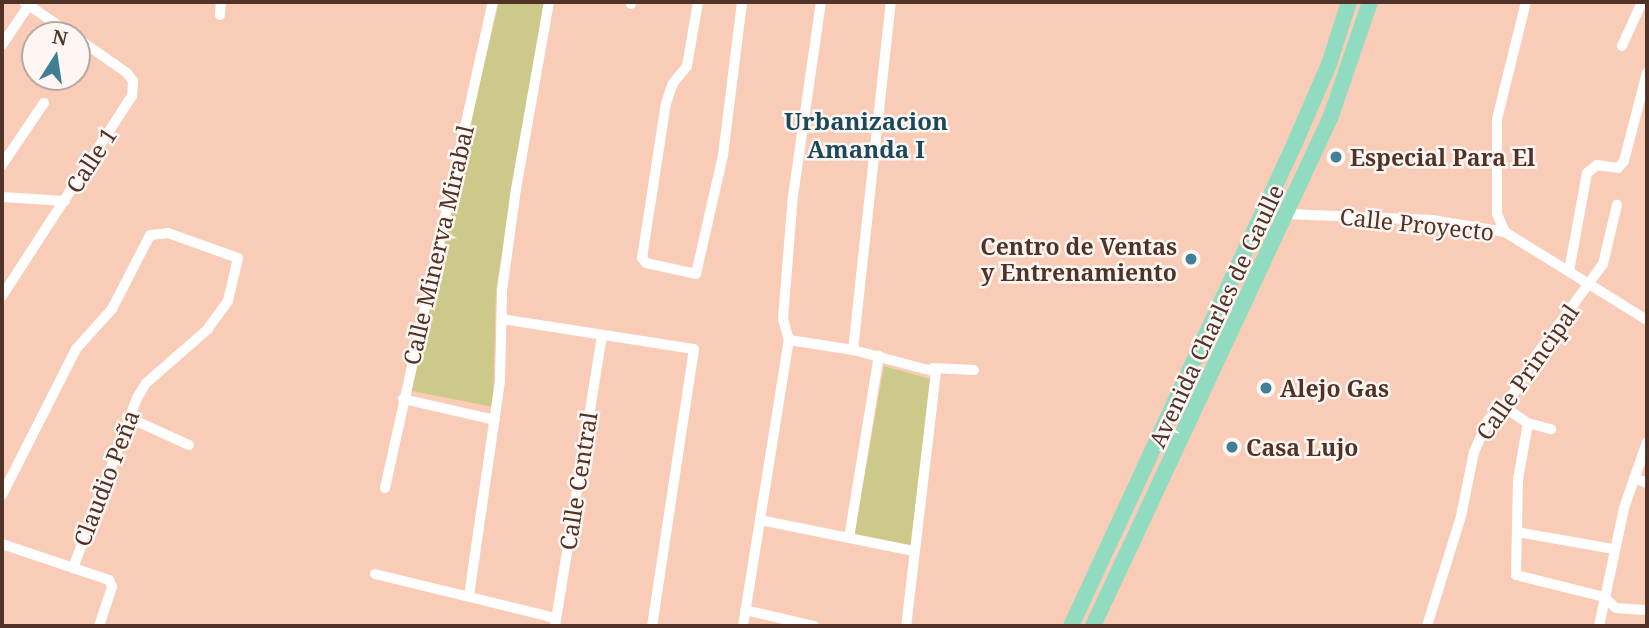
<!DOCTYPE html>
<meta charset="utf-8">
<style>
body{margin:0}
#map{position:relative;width:1649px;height:628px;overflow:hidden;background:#f9ccb8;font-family:"Noto Serif",serif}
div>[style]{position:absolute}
.green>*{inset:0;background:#cdc98a}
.street>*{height:10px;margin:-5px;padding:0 5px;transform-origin:5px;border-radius:5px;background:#fff}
.primary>*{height:16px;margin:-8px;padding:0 8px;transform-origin:8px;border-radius:8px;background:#91dcc0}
.dots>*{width:19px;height:19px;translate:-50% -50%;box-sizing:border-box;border:4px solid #fef6f3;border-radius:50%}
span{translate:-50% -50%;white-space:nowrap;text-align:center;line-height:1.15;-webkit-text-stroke:5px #fef6f3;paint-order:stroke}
.poi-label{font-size:23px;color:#503326;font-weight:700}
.left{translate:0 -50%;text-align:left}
.right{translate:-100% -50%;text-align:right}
.street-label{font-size:23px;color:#503326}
.neighbourhood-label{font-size:24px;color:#184a5b;font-weight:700}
.frame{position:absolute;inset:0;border:4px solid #503326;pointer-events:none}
.north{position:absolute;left:21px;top:21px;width:70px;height:70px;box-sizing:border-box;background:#fef6f3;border:2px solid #b8a8a1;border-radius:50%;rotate:12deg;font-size:19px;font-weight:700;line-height:28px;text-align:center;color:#503326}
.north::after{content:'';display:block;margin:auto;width:24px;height:32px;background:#427f96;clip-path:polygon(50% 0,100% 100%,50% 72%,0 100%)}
</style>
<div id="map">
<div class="green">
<i style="clip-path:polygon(499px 2px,544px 2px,496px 290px,493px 407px,407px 390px)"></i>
<i style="clip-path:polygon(884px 366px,930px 379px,911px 545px,854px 534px)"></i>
</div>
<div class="street">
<i style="left:24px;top:2px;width:58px;rotate:34.5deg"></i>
<i style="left:698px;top:2px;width:65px;rotate:99.8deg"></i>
<i style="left:687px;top:66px;width:22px;rotate:129deg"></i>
<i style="left:673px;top:83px;width:21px;rotate:109deg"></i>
<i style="left:666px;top:103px;width:157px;rotate:98.8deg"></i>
<i style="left:642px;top:258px;width:6px;rotate:51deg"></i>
<i style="left:646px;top:263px;width:51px;rotate:12.4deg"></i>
<i style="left:696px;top:274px;width:122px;rotate:-77.2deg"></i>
<i style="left:723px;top:155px;width:154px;rotate:-82.9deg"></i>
<i style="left:631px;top:4px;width:2px;rotate:-90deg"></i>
<i style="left:220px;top:15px;width:13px;rotate:-86deg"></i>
<i style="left:2px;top:45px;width:48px;rotate:-56deg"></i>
<i style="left:1622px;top:46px;width:48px;rotate:-65.6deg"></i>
<i style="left:2px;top:165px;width:75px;rotate:-55.9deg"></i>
<i style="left:2px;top:197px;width:63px;rotate:3.6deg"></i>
<i style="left:1287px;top:214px;width:145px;rotate:2.4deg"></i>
<i style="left:1432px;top:220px;width:74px;rotate:9.3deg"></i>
<i style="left:1505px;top:232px;width:167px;rotate:31.8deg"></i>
<i style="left:1505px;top:232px;width:20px;rotate:-114deg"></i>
<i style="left:1497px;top:214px;width:95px;rotate:-90deg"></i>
<i style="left:1497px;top:119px;width:121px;rotate:-76.1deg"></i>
<i style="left:1569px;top:271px;width:100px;rotate:-79.6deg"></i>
<i style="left:1587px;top:173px;width:13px;rotate:-39deg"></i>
<i style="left:1597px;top:165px;width:21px;rotate:8deg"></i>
<i style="left:1618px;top:168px;width:9px;rotate:-49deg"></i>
<i style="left:1624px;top:161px;width:91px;rotate:-75.4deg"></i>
<i style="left:2px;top:296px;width:239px;rotate:-57deg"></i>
<i style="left:132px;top:96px;width:15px;rotate:-86deg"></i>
<i style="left:133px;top:81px;width:10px;rotate:-127deg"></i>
<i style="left:127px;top:73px;width:61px;rotate:-145deg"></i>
<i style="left:502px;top:319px;width:194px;rotate:8.9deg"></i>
<i style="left:694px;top:349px;width:280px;rotate:98.6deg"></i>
<i style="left:789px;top:340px;width:65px;rotate:8.9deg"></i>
<i style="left:853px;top:350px;width:86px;rotate:14.8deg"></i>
<i style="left:936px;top:372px;width:256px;rotate:96.7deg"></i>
<i style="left:853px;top:350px;width:350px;rotate:-83.8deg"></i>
<i style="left:933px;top:368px;width:41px;rotate:2.8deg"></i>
<i style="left:403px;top:399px;width:94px;rotate:12.9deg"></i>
<i style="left:1508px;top:403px;width:8px;rotate:76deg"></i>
<i style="left:1510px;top:411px;width:22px;rotate:34deg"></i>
<i style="left:1528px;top:423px;width:57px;rotate:100.1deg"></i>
<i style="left:1518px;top:479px;width:96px;rotate:91.2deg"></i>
<i style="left:1516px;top:575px;width:91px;rotate:14deg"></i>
<i style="left:1604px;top:597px;width:16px;rotate:43deg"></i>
<i style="left:1616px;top:608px;width:31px;rotate:4deg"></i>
<i style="left:127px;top:417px;width:68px;rotate:24.3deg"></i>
<i style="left:1528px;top:423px;width:24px;rotate:15deg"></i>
<i style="left:1634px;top:478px;width:14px;rotate:21deg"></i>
<i style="left:385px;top:488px;width:498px;rotate:-77.5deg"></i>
<i style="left:2px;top:495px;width:164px;rotate:-63.1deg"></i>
<i style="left:76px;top:349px;width:54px;rotate:-48deg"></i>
<i style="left:112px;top:309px;width:83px;rotate:-62.8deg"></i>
<i style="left:150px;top:235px;width:18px;rotate:-6deg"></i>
<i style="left:168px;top:233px;width:74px;rotate:19.7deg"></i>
<i style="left:238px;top:258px;width:44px;rotate:103.1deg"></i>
<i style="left:228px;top:301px;width:34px;rotate:126deg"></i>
<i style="left:208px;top:329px;width:82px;rotate:138.9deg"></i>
<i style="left:146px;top:383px;width:17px;rotate:121deg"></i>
<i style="left:137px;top:398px;width:182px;rotate:110.6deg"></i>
<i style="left:760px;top:520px;width:157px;rotate:11.4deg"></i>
<i style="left:1517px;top:532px;width:97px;rotate:10deg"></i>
<i style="left:849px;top:538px;width:185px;rotate:-80.7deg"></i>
<i style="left:2px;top:544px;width:113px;rotate:18.6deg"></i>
<i style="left:109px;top:580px;width:8px;rotate:67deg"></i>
<i style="left:112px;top:587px;width:41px;rotate:108.4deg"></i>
<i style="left:375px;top:574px;width:186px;rotate:13.7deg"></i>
<i style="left:469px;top:596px;width:216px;rotate:-81.8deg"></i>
<i style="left:500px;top:382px;width:91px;rotate:-88.7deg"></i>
<i style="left:502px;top:291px;width:103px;rotate:-82.2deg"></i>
<i style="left:516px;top:189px;width:190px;rotate:-80deg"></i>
<i style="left:745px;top:610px;width:71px;rotate:13.1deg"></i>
<i style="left:555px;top:626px;width:295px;rotate:-80.8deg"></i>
<i style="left:743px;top:626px;width:290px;rotate:-80.9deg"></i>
<i style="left:789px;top:340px;width:22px;rotate:-106deg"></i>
<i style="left:783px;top:319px;width:123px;rotate:-85.4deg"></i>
<i style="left:793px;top:196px;width:196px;rotate:-81.8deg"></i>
<i style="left:1427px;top:626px;width:115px;rotate:-72.8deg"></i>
<i style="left:1461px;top:516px;width:65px;rotate:-78.5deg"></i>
<i style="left:1474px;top:452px;width:36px;rotate:-66deg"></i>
<i style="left:1489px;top:419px;width:25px;rotate:-40deg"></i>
<i style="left:1508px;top:403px;width:48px;rotate:-60.3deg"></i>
<i style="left:1532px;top:361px;width:120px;rotate:-53.8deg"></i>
<i style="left:1603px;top:264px;width:61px;rotate:-76.7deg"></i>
<i style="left:1599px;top:626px;width:121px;rotate:-78deg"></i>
<i style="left:1624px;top:508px;width:70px;rotate:-70.8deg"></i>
</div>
<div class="primary">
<i style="left:1071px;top:626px;width:530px;rotate:-65.13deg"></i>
<i style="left:1294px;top:145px;width:88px;rotate:-66.6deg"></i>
<i style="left:1329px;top:64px;width:65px;rotate:-72.1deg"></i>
<i style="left:1093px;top:626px;width:563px;rotate:-64.98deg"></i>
<i style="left:1331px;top:116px;width:120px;rotate:-71.1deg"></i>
</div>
<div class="dots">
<i style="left:1336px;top:157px;background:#427f96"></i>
<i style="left:1191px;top:259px;background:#427f96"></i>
<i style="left:1266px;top:388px;background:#427f96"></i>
<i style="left:1232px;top:447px;background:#427f96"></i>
</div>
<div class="poi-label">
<span class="left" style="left:1350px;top:157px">Especial Para El</span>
<span class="right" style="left:1177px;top:259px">Centro de Ventas<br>y Entrenamiento</span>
<span class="left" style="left:1280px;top:388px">Alejo Gas</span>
<span class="left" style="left:1246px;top:447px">Casa Lujo</span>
</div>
<div class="street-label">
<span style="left:91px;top:160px;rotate:-57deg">Calle 1</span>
<span style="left:1417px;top:224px;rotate:6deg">Calle Proyecto</span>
<span style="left:438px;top:245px;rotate:-77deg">Calle Minerva Mirabal</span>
<span style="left:1216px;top:316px;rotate:-65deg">Avenida Charles de Gaulle</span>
<span style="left:1527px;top:372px;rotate:-55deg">Calle Principal</span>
<span style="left:106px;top:478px;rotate:-69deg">Claudio Peña</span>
<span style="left:578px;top:481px;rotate:-81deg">Calle Central</span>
</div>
<div class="neighbourhood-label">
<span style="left:866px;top:135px">Urbanizacion<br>Amanda I</span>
</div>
<div class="frame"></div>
<div class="north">N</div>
</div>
